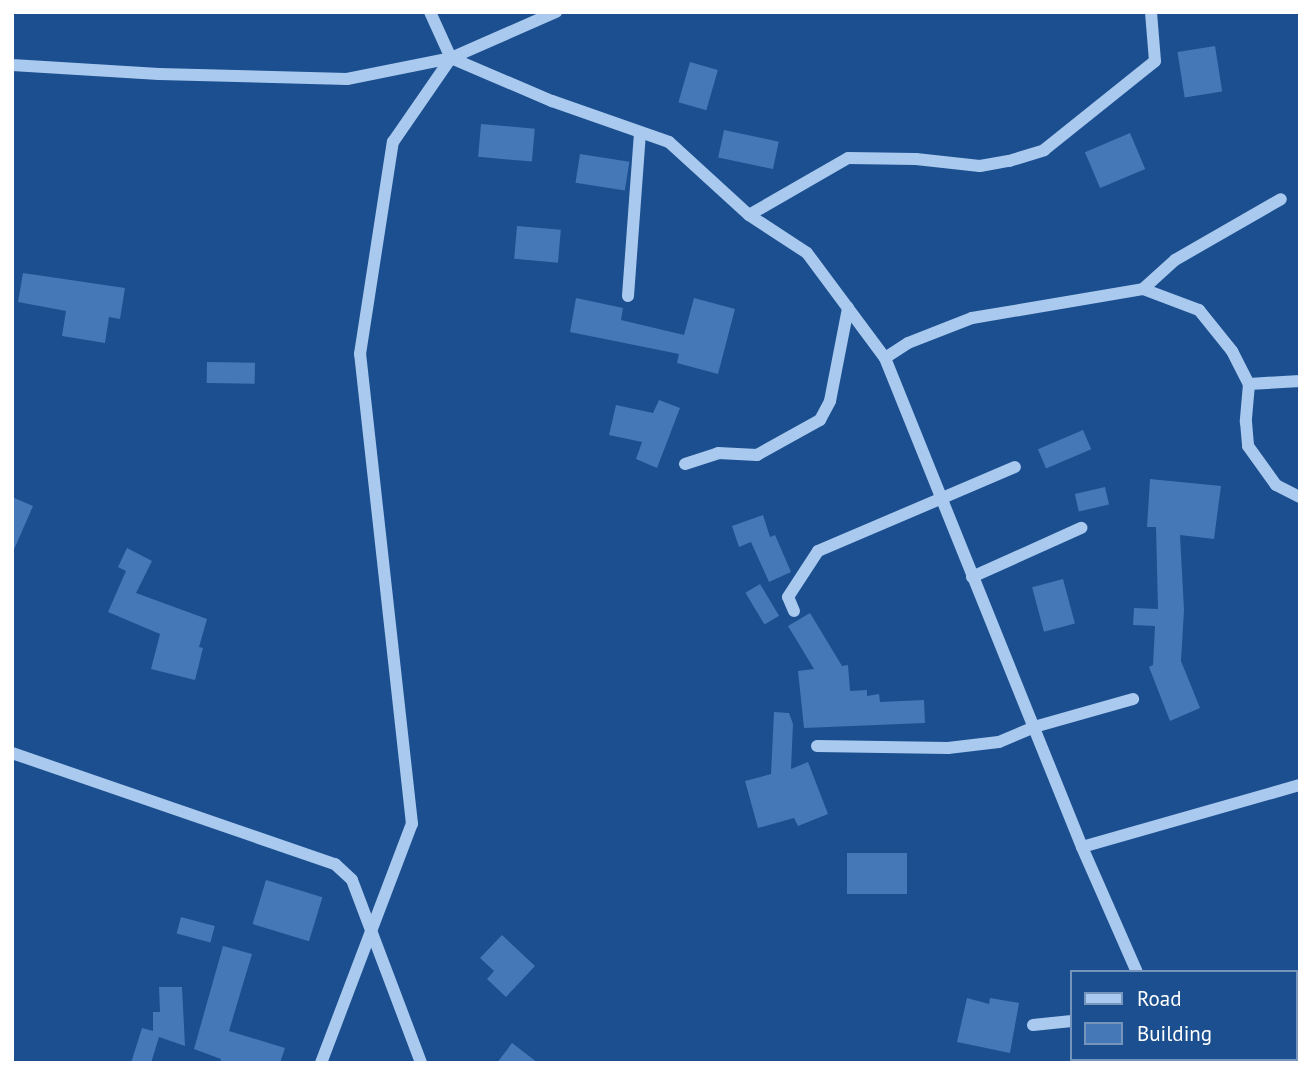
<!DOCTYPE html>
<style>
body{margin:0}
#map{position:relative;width:1312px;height:1075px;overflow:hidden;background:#1b4f8f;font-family:"PT Sans",sans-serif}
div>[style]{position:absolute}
.building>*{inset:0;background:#4478b7;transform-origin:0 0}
.minor>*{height:12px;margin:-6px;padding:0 6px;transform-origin:6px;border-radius:6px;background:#a9c9ee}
span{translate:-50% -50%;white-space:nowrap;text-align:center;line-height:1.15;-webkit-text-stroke:5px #1b4f8f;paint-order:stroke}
.frame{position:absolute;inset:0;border:14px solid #fff;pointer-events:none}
.legend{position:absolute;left:1070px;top:970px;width:228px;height:91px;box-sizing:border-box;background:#1b4f8f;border:2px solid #7695bc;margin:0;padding:9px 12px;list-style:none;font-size:21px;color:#fff}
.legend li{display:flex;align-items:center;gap:14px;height:35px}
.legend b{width:35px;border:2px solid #7695bc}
</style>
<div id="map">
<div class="building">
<i style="left:1215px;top:46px;width:46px;height:38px;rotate:81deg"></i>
<i style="left:690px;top:62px;width:29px;height:42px;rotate:16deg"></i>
<i style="left:481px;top:124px;width:54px;height:33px;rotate:5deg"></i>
<i style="left:724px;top:130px;width:56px;height:28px;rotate:12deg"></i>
<i style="left:1130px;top:133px;width:39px;height:49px;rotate:67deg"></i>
<i style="left:580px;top:154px;width:50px;height:29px;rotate:9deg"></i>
<i style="left:517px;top:226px;width:44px;height:33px;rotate:5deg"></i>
<i style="clip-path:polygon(23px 273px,125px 288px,120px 319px,109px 317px,105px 343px,62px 336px,66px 311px,18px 302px)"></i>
<i style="clip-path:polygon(576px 298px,623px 308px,621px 320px,684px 335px,694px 298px,735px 309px,718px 374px,677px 363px,679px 354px,570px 332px)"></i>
<i style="left:207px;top:362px;width:48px;height:21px;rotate:1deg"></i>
<i style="clip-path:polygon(659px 400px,680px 408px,657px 468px,636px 459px,642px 442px,609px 435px,616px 405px,653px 413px)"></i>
<i style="left:1083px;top:430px;width:21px;height:49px;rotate:67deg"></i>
<i style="clip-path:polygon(1150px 479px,1221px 486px,1214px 539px,1180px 535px,1184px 610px,1181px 661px,1200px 708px,1170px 721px,1149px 667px,1153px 665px,1155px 626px,1133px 625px,1134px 608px,1158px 609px,1156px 527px,1147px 527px)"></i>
<i style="left:1105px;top:487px;width:18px;height:31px;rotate:77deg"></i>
<i style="clip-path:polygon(12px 497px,33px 506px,12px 554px)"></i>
<i style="clip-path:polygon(763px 515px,770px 537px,775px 535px,791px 572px,769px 582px,751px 542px,739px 547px,732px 526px)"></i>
<i style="clip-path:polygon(127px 548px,152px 561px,136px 593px,207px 619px,199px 647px,203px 648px,195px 680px,151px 669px,160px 634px,108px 612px,126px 571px,118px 567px)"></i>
<i style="left:1063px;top:579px;width:46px;height:32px;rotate:75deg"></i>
<i style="left:760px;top:584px;width:37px;height:17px;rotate:59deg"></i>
<i style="clip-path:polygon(810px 613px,842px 666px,848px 665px,850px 691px,867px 690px,867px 696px,879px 694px,880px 702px,924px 700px,925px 723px,804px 728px,798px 671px,814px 669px,788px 626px)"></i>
<i style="clip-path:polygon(774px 712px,789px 713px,793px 724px,791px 769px,808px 762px,828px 814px,798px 826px,794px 818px,758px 828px,745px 781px,771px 774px)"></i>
<i style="left:907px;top:853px;width:41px;height:60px;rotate:90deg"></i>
<i style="left:266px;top:880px;width:59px;height:46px;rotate:17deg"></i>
<i style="left:181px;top:917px;width:35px;height:17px;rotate:15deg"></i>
<i style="clip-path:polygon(502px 935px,535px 966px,506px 997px,487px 979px,494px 971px,480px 958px)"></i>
<i style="clip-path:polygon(223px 946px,252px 954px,229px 1031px,285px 1048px,280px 1063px,220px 1063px,221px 1059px,194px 1049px)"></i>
<i style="clip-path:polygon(159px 987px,182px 987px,185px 1046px,159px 1037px,151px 1063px,131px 1063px,142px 1028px,153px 1031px,153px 1012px,160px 1012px)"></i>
<i style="clip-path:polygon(967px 998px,989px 1004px,990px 998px,1019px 1003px,1010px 1053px,957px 1042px)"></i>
<i style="clip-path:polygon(512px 1043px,538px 1063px,497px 1063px)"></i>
</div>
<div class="minor">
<i style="left:430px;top:12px;width:51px;rotate:65.5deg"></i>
<i style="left:12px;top:65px;width:147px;rotate:3.5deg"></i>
<i style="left:159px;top:74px;width:188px;rotate:1.5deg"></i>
<i style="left:347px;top:79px;width:106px;rotate:-11.4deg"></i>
<i style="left:451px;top:58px;width:110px;rotate:23.1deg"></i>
<i style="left:552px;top:101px;width:124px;rotate:19.3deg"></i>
<i style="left:669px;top:142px;width:108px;rotate:42.4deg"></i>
<i style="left:749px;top:215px;width:69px;rotate:33.2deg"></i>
<i style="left:807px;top:253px;width:131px;rotate:53.4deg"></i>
<i style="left:885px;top:358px;width:527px;rotate:68.06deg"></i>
<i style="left:1082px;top:847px;width:137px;rotate:66.3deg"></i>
<i style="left:749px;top:215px;width:114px;rotate:-29.9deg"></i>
<i style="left:848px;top:158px;width:68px;rotate:0.8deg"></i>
<i style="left:916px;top:159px;width:64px;rotate:6.2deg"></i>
<i style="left:980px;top:166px;width:29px;rotate:-10deg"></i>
<i style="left:1009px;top:161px;width:37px;rotate:-17deg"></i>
<i style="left:1044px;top:150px;width:142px;rotate:-38.7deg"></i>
<i style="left:1155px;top:61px;width:49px;rotate:-94.7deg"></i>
<i style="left:1143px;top:289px;width:60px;rotate:20.6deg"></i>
<i style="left:1199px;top:310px;width:53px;rotate:51.2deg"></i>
<i style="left:1232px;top:351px;width:37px;rotate:63deg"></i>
<i style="left:1249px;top:384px;width:51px;rotate:-3.4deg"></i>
<i style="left:628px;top:296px;width:164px;rotate:-85.8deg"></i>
<i style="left:885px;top:358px;width:27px;rotate:-33deg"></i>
<i style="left:908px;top:343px;width:69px;rotate:-21.3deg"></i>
<i style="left:972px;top:318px;width:173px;rotate:-9.6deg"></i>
<i style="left:1143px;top:289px;width:43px;rotate:-42.2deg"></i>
<i style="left:1175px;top:260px;width:122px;rotate:-29.9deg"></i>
<i style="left:1249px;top:384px;width:38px;rotate:95deg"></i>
<i style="left:1246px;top:422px;width:24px;rotate:85deg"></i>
<i style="left:1248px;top:446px;width:48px;rotate:54.3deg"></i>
<i style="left:1276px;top:485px;width:27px;rotate:27deg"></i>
<i style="left:685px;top:464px;width:35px;rotate:-18deg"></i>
<i style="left:718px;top:453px;width:39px;rotate:3deg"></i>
<i style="left:757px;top:455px;width:72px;rotate:-29.1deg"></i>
<i style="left:820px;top:420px;width:21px;rotate:-62deg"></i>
<i style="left:830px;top:401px;width:95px;rotate:-79deg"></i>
<i style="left:972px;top:577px;width:120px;rotate:-24.2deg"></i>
<i style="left:794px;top:611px;width:15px;rotate:-113deg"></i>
<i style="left:788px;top:597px;width:55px;rotate:-56.9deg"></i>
<i style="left:818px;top:551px;width:214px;rotate:-23.1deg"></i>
<i style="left:817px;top:746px;width:131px;rotate:0.9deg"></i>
<i style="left:948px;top:748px;width:51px;rotate:-6.7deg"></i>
<i style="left:999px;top:742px;width:38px;rotate:-23deg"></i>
<i style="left:1034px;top:727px;width:103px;rotate:-15.8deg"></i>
<i style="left:12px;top:753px;width:342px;rotate:19deg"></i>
<i style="left:335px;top:864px;width:23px;rotate:43deg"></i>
<i style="left:352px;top:880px;width:196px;rotate:69.3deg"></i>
<i style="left:1082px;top:847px;width:227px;rotate:-15.9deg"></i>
<i style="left:1296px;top:1008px;width:4px"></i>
<i style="left:1033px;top:1025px;width:39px;rotate:-6deg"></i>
<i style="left:1174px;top:1059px;width:4px;rotate:63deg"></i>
<i style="left:321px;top:1063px;width:256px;rotate:-69.2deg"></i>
<i style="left:412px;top:824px;width:473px;rotate:-96.3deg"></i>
<i style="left:360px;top:354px;width:215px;rotate:-81.2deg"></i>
<i style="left:393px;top:142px;width:102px;rotate:-55.4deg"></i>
<i style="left:451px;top:58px;width:115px;rotate:-23.7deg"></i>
</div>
<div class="frame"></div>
<ul class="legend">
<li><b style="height:9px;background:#a9c9ee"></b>Road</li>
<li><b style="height:19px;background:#4478b7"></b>Building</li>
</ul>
</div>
